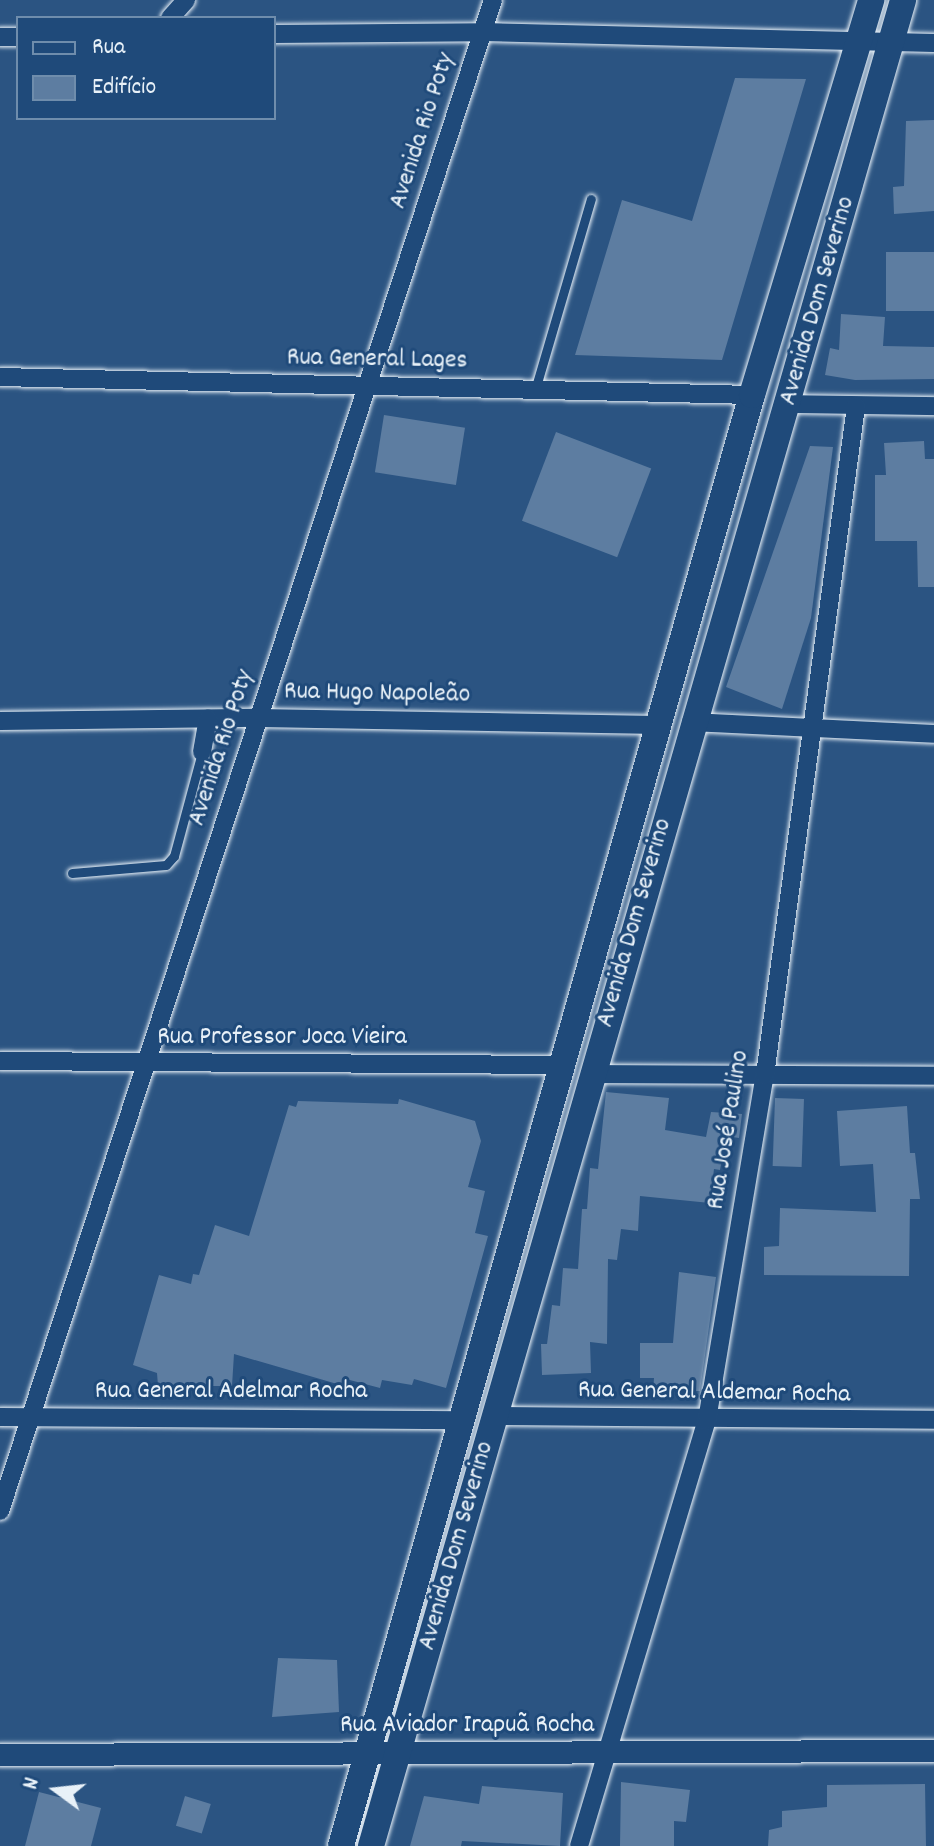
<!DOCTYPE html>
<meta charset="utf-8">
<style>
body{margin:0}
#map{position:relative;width:934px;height:1846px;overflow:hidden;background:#2b5482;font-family:Dekko,sans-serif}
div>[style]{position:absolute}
.building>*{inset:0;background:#5d7da1;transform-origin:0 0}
.roads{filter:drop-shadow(0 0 2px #e8f1f8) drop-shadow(0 0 2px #e8f1f8)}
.service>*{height:9px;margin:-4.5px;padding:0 4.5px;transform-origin:4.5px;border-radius:4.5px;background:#1f4a7a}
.minor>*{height:18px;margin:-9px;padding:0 9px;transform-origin:9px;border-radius:9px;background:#1f4a7a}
.tertiary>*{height:22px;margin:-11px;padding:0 11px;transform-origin:11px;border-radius:11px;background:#1f4a7a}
.secondary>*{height:26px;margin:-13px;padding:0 13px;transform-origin:13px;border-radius:13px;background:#1f4a7a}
span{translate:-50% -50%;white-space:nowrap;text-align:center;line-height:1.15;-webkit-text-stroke:6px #1f4a7a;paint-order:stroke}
.street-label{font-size:26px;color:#e8f1f8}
.legend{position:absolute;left:16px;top:16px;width:260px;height:104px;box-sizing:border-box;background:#1f4a7a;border:2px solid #6f8dac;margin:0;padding:10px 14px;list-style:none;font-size:24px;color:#e8f1f8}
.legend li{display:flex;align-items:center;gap:16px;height:40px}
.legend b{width:40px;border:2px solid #6f8dac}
.north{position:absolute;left:16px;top:1750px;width:80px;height:80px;-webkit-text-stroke:6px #1f4a7a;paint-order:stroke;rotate:285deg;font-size:22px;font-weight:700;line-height:32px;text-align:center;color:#e8f1f8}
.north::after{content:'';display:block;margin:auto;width:28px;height:36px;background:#e8f1f8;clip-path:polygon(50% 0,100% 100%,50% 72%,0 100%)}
</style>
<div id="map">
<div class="building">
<i style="clip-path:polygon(735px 78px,806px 79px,722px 360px,575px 355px,622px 200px,692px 221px)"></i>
<i style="clip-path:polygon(934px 120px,934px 211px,894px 214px,893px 187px,904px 186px,906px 121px)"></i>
<i style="left:934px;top:252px;width:59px;height:48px;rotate:90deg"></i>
<i style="clip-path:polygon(841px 314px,885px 317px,883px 346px,934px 347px,934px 379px,855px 380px,825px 375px,830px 348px,839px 350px)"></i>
<i style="left:384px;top:415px;width:82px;height:58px;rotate:9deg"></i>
<i style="left:556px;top:432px;width:102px;height:95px;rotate:21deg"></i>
<i style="clip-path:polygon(924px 441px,925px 459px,934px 459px,934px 587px,918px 587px,917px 541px,875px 541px,875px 475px,886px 475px,884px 443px)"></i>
<i style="clip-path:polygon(810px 446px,833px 447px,811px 618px,782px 709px,726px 687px)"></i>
<i style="clip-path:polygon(606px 1092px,669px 1098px,665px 1130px,706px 1137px,711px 1112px,742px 1114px,739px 1138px,726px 1136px,720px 1170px,714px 1169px,710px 1203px,640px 1196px,638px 1231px,621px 1229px,617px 1260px,608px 1259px,607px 1344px,590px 1342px,591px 1373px,542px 1375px,541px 1344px,547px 1344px,552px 1305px,560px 1306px,563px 1268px,578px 1269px,582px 1209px,587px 1209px,590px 1168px,598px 1169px)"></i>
<i style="left:775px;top:1098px;width:29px;height:68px;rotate:2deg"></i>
<i style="clip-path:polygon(399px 1099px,475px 1121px,481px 1141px,468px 1187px,485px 1191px,475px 1233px,488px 1236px,446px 1388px,414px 1379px,412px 1385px,382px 1380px,380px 1388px,346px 1379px,344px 1386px,234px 1354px,232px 1386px,158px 1386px,157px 1373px,133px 1365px,159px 1275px,191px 1284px,193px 1274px,199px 1275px,215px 1225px,249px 1236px,289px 1105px,296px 1107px,298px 1101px,398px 1104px)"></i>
<i style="clip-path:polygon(907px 1106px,910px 1153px,915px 1153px,920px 1199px,910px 1199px,909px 1276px,764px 1275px,764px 1247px,779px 1246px,780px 1208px,876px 1212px,873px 1164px,840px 1166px,837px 1111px)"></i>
<i style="clip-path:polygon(679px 1272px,716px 1277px,700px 1391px,653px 1391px,654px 1378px,640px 1378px,640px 1343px,673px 1343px)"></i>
<i style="clip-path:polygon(278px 1658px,337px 1660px,339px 1712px,272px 1717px)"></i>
<i style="clip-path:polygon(621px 1782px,690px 1790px,686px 1822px,674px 1821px,674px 1846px,620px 1846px)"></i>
<i style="clip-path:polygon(925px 1784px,926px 1846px,768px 1846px,769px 1830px,782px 1827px,782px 1811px,827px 1807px,827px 1785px)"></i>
<i style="clip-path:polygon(482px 1786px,563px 1793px,560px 1846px,462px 1841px,461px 1846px,410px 1846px,424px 1796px,479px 1804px)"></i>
<i style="clip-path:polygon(39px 1792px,101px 1808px,91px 1846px,25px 1846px)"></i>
<i style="left:185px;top:1796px;width:27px;height:31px;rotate:17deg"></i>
</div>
<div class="roads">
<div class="service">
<i style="left:535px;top:390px;width:199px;rotate:-73.7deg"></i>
<i style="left:72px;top:873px;width:94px;rotate:-4.9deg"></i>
<i style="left:166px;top:865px;width:12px;rotate:-48deg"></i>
<i style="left:174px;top:856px;width:108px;rotate:-74.9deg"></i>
</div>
<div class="minor">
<i style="left:170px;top:18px;width:24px;rotate:-48deg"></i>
<i style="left:274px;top:34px;width:209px;rotate:-0.5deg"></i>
<i style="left:483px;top:32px;width:451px;rotate:1.4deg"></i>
<i style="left:0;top:37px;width:18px"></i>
<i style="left:0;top:377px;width:752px;rotate:1.37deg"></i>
<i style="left:788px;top:404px;width:146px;rotate:0.8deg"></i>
<i style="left:0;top:721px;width:259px;rotate:-0.7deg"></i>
<i style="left:259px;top:718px;width:399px;rotate:1deg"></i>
<i style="left:691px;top:722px;width:243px;rotate:2.8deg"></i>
<i style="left:202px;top:752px;width:34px;rotate:-80deg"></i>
<i style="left:0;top:1061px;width:565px;rotate:0.41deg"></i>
<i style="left:593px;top:1074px;width:341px;rotate:0.3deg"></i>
<i style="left:494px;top:1416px;width:440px;rotate:0.5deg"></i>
<i style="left:0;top:1417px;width:462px;rotate:0.4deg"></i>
<i style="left:0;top:1511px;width:1589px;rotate:-71.93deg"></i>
<i style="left:579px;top:1846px;width:445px;rotate:-73.3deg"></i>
<i style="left:707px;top:1420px;width:350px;rotate:-80.5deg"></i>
<i style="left:765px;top:1075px;width:675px;rotate:-82.25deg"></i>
</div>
<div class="tertiary">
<i style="left:0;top:1755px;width:934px;rotate:-0.25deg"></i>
</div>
<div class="secondary">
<i style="left:341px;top:1846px;width:1508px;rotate:-74.19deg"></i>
<i style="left:752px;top:395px;width:413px;rotate:-73.2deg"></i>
<i style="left:371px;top:1846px;width:1921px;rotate:-73.92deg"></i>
</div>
</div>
<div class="street-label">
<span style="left:423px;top:131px;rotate:-72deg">Avenida Rio Poty</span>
<span style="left:818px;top:301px;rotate:-74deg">Avenida Dom Severino</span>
<span style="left:377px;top:360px;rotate:1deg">Rua General Lages</span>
<span style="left:377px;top:694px;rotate:1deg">Rua Hugo Napoleão</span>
<span style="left:222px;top:748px;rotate:-72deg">Avenida Rio Poty</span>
<span style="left:635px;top:923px;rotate:-74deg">Avenida Dom Severino</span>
<span style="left:282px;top:1038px">Rua Professor Joca Vieira</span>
<span style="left:729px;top:1130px;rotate:-81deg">Rua José Paulino</span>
<span style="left:231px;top:1392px">Rua General Adelmar Rocha</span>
<span style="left:714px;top:1393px;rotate:1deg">Rua General Aldemar Rocha</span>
<span style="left:457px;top:1546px;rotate:-74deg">Avenida Dom Severino</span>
<span style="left:467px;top:1726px">Rua Aviador Irapuã Rocha</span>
</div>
<ul class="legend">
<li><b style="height:10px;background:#1f4a7a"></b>Rua</li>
<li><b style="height:22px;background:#5d7da1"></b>Edifício</li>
</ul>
<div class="north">N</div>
</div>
